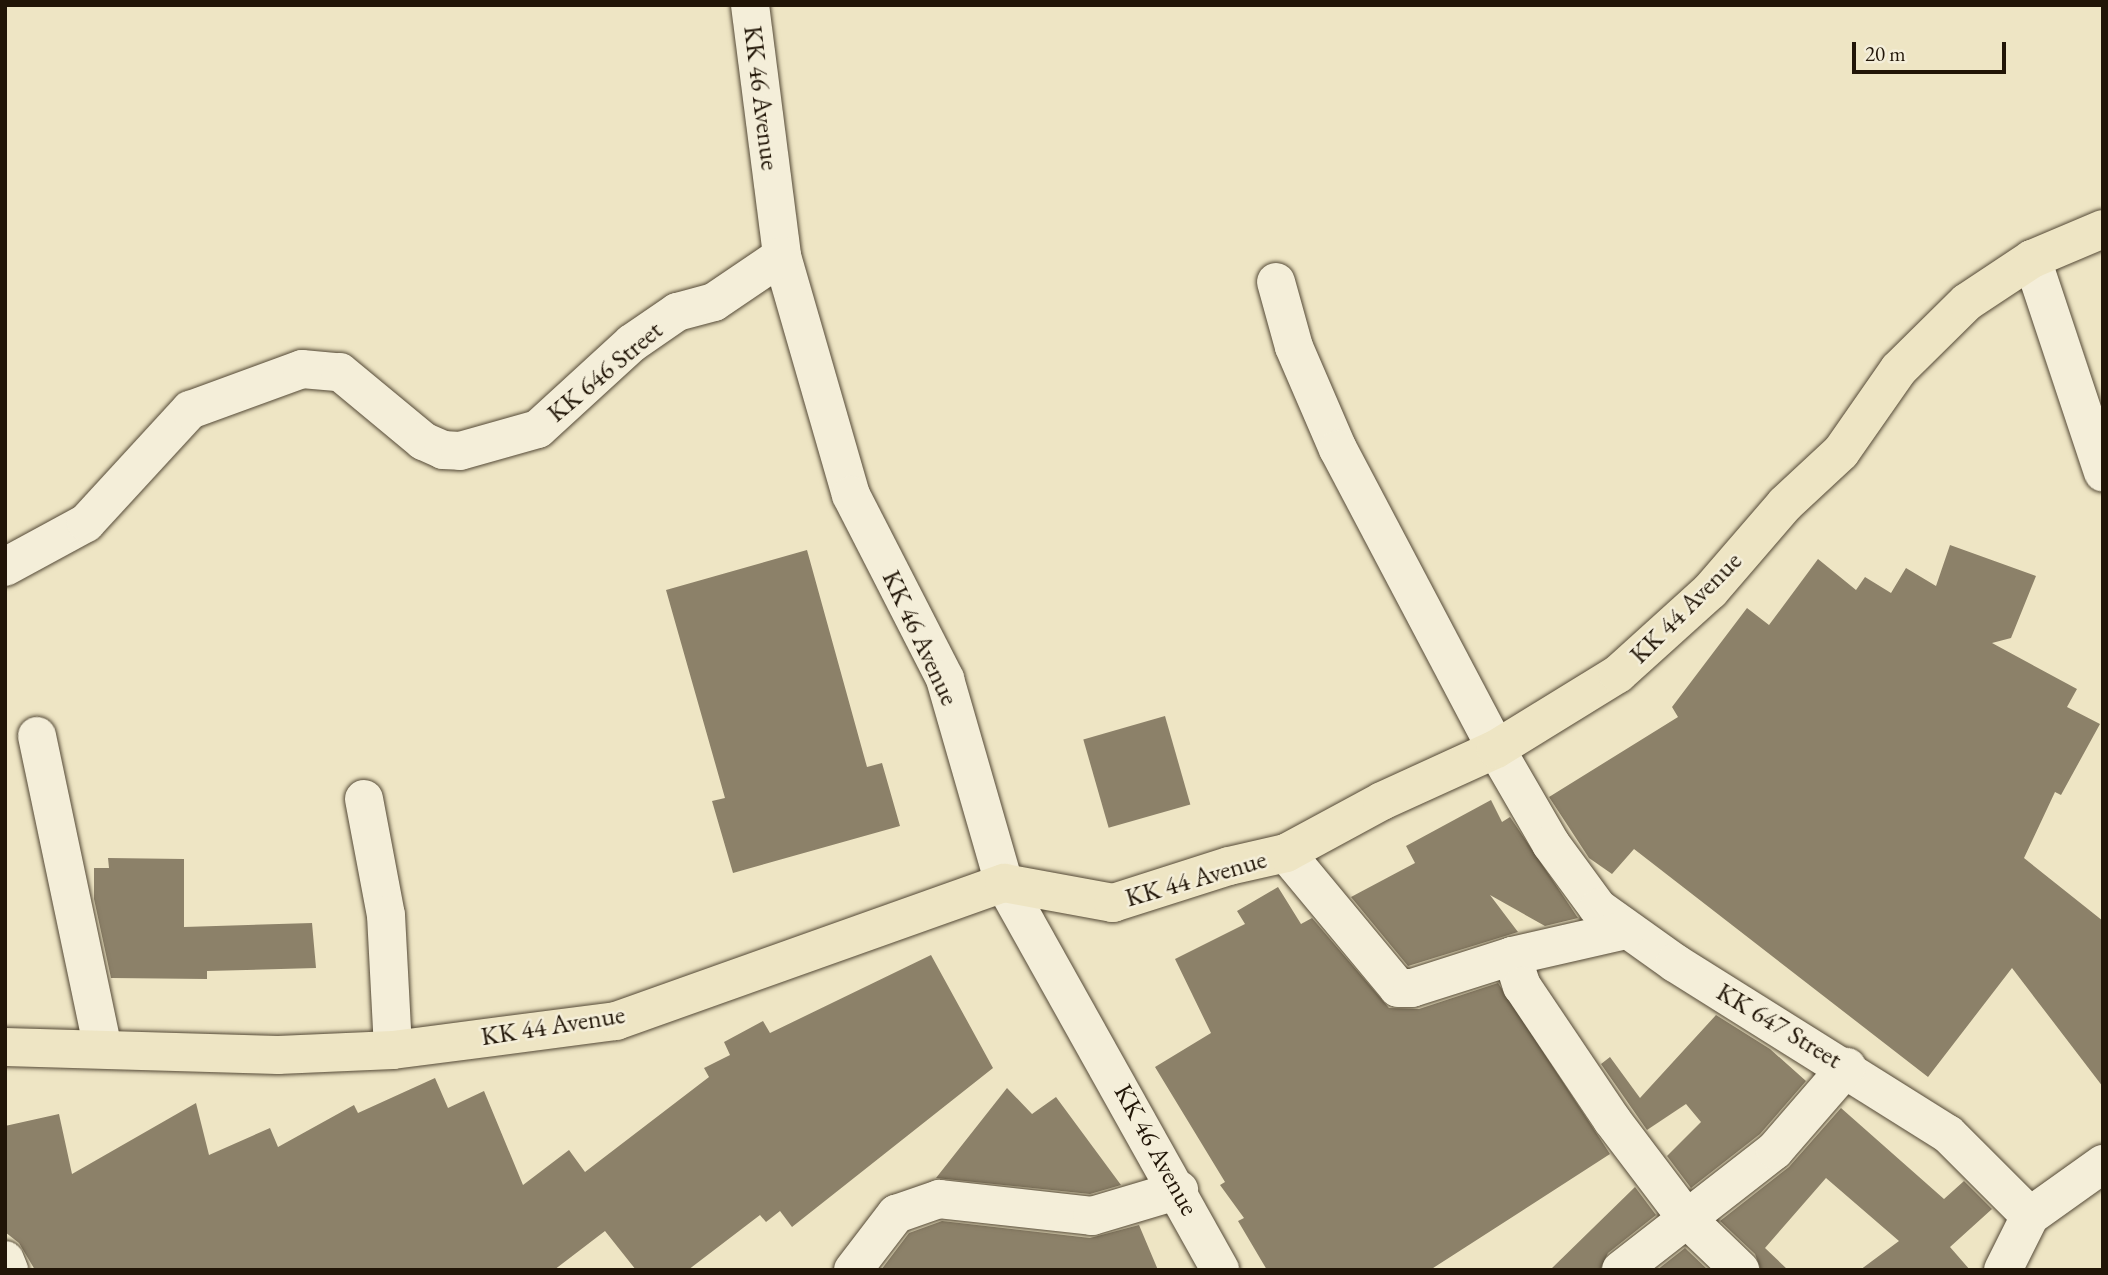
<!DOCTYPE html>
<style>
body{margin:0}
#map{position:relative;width:2108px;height:1275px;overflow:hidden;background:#eee5c4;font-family:"EB Garamond",serif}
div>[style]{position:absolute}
.building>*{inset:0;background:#8c8169;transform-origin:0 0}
.roads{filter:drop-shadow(0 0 2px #544936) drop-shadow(0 0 2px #544936)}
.minor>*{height:38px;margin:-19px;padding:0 19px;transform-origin:19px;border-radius:19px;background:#f4eed9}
.major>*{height:38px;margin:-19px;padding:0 19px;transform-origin:19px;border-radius:19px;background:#eee5c4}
span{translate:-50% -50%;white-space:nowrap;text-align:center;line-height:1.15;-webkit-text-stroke:5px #f4eed9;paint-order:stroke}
.street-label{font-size:26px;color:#211507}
.frame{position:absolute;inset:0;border:7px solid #211507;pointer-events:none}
.scale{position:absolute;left:1852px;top:42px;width:154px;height:32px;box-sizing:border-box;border:4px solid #211507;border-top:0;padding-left:9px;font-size:21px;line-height:24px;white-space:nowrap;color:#211507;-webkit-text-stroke:5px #f4eed9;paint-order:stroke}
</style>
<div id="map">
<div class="building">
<i style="clip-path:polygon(1950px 545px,2036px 576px,2011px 638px,1992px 643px,2077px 689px,2067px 707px,2100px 724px,2061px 795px,2055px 792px,2024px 858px,2103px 921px,2103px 1087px,2012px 968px,1928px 1077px,1634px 849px,1612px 874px,1589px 858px,1549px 797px,1678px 717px,1672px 707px,1747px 608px,1769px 625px,1818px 559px,1856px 590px,1865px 577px,1891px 593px,1906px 568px,1936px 586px)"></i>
<i style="clip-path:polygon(807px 550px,867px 767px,882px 763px,900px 826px,733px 873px,712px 801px,725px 798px,666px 590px)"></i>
<i style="left:1165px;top:716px;width:92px;height:85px;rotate:74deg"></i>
<i style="clip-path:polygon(1491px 800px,1502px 822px,1510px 817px,1578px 918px,1545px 926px,1490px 895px,1518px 932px,1408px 966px,1351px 897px,1415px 863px,1406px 846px)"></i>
<i style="clip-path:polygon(108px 858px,184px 859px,184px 927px,312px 923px,316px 968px,207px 971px,207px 979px,111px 978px,94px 899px,94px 868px,109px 868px)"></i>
<i style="clip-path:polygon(1278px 887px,1301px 924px,1312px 918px,1389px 1008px,1419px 1009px,1498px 983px,1610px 1154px,1430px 1270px,1267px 1270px,1238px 1221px,1244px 1218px,1220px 1185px,1225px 1182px,1155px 1067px,1211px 1033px,1175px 959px,1245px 924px,1237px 911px)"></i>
<i style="clip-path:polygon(931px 955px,993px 1068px,792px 1227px,780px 1211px,766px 1222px,760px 1215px,688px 1270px,636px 1270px,605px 1231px,554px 1270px,35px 1270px,19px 1243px,5px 1232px,5px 1126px,59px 1114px,72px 1174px,196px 1103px,209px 1155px,270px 1128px,278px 1147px,354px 1105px,358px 1113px,435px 1078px,448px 1108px,484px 1091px,523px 1185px,569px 1150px,585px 1172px,709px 1077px,704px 1068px,730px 1055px,724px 1042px,763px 1021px,770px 1033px)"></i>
<i style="clip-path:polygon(1716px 1015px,1770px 1049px,1806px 1081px,1760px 1134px,1691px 1188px,1667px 1156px,1701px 1122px,1686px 1104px,1647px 1130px,1601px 1064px,1610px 1057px,1640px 1098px)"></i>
<i style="clip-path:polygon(1007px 1088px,1032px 1114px,1056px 1097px,1121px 1185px,1090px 1194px,936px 1178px)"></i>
<i style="clip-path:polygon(1841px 1108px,1944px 1199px,1964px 1181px,1992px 1209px,1950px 1247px,1970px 1270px,1860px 1270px,1899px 1241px,1826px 1178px,1765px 1248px,1788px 1270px,1761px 1270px,1755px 1254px,1720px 1221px,1789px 1167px)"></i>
<i style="clip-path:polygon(1635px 1187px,1656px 1215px,1608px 1253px,1600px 1270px,1550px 1270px)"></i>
<i style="clip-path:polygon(942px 1221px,1090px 1238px,1139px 1225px,1158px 1270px,881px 1270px,909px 1233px)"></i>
<i style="clip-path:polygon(1685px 1248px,1708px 1270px,1657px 1270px)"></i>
</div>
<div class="roads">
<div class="minor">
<i style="left:750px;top:5px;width:253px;rotate:82.7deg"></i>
<i style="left:782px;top:256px;width:249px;rotate:73.9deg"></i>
<i style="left:851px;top:495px;width:207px;rotate:62.9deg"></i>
<i style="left:945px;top:679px;width:212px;rotate:73.9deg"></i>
<i style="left:1004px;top:883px;width:443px;rotate:60.8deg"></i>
<i style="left:2032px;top:259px;width:225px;rotate:71.6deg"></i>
<i style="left:1276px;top:282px;width:67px;rotate:74.5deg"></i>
<i style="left:1294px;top:347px;width:111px;rotate:66.7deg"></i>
<i style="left:1338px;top:449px;width:339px;rotate:62.2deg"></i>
<i style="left:1496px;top:749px;width:110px;rotate:59.9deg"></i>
<i style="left:1551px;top:844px;width:79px;rotate:53.7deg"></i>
<i style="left:1598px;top:908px;width:95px;rotate:35.5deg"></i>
<i style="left:1675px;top:963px;width:322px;rotate:32.1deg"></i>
<i style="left:1948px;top:1134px;width:116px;rotate:45deg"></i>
<i style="left:2030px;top:1216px;width:90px;rotate:-35.5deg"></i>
<i style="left:5px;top:567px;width:92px;rotate:-28.5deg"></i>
<i style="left:86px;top:523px;width:154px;rotate:-47.4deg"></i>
<i style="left:190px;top:410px;width:119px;rotate:-20.1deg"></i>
<i style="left:302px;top:369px;width:38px;rotate:5deg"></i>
<i style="left:340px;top:372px;width:108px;rotate:39.7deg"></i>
<i style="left:423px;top:441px;width:22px;rotate:24deg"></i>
<i style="left:443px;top:450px;width:17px;rotate:3deg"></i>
<i style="left:460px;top:451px;width:81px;rotate:-15.8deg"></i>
<i style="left:538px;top:429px;width:127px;rotate:-42.5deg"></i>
<i style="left:632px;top:343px;width:55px;rotate:-34.6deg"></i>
<i style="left:677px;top:312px;width:38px;rotate:-15deg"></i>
<i style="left:714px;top:302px;width:82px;rotate:-34.1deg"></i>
<i style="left:37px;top:736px;width:319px;rotate:78.1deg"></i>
<i style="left:364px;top:799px;width:118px;rotate:79.3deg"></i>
<i style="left:386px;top:915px;width:135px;rotate:87deg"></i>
<i style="left:1286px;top:853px;width:175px;rotate:50.3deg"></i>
<i style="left:1398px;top:988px;width:14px"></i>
<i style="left:1412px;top:988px;width:105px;rotate:-17.7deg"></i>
<i style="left:1626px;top:930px;width:117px;rotate:167.2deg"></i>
<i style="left:1512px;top:956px;width:32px;rotate:72deg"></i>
<i style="left:1522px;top:986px;width:161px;rotate:56.1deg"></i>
<i style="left:1612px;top:1120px;width:124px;rotate:52.9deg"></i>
<i style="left:1687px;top:1219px;width:74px;rotate:43.9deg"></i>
<i style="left:5px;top:1260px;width:11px;rotate:68deg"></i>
<i style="left:853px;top:1270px;width:71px;rotate:-52.5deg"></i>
<i style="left:896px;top:1214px;width:46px;rotate:-19.2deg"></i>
<i style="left:939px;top:1199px;width:154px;rotate:6.3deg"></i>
<i style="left:1092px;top:1216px;width:91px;rotate:-16.6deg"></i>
<i style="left:1621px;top:1270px;width:195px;rotate:-37.9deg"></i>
<i style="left:1775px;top:1150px;width:110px;rotate:-49.1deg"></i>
<i style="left:2003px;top:1270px;width:60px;rotate:-63.4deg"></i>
</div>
<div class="major">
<i style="left:5px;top:1047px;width:273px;rotate:1.7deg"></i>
<i style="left:278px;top:1055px;width:115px;rotate:-2.5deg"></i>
<i style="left:393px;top:1050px;width:225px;rotate:-7.4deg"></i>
<i style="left:616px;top:1021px;width:412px;rotate:-19.6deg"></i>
<i style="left:1004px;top:883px;width:111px;rotate:10.4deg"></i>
<i style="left:1113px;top:903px;width:122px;rotate:-17.7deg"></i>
<i style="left:1229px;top:866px;width:58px;rotate:-12.8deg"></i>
<i style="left:1286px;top:853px;width:109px;rotate:-28.4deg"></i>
<i style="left:1382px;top:801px;width:125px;rotate:-24.5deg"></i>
<i style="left:1496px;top:749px;width:143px;rotate:-31.6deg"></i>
<i style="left:1618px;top:674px;width:124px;rotate:-42.1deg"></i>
<i style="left:1710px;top:591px;width:115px;rotate:-49.2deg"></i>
<i style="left:1785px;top:504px;width:76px;rotate:-42.9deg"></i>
<i style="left:1841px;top:452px;width:101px;rotate:-55.1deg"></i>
<i style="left:1899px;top:369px;width:95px;rotate:-44.6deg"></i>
<i style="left:1967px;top:302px;width:78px;rotate:-33.5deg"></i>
<i style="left:2032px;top:259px;width:77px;rotate:-22.9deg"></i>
</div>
</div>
<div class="street-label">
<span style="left:761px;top:98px;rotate:83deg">KK 46 Avenue</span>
<span style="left:605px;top:372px;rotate:-40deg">KK 646 Street</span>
<span style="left:1686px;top:608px;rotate:-45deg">KK 44 Avenue</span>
<span style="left:920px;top:638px;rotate:65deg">KK 46 Avenue</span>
<span style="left:1196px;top:879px;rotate:-16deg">KK 44 Avenue</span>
<span style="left:553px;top:1026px;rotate:-9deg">KK 44 Avenue</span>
<span style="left:1779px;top:1026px;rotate:31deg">KK 647 Street</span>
<span style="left:1156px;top:1150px;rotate:61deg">KK 46 Avenue</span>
</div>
<div class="frame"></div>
<div class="scale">20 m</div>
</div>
